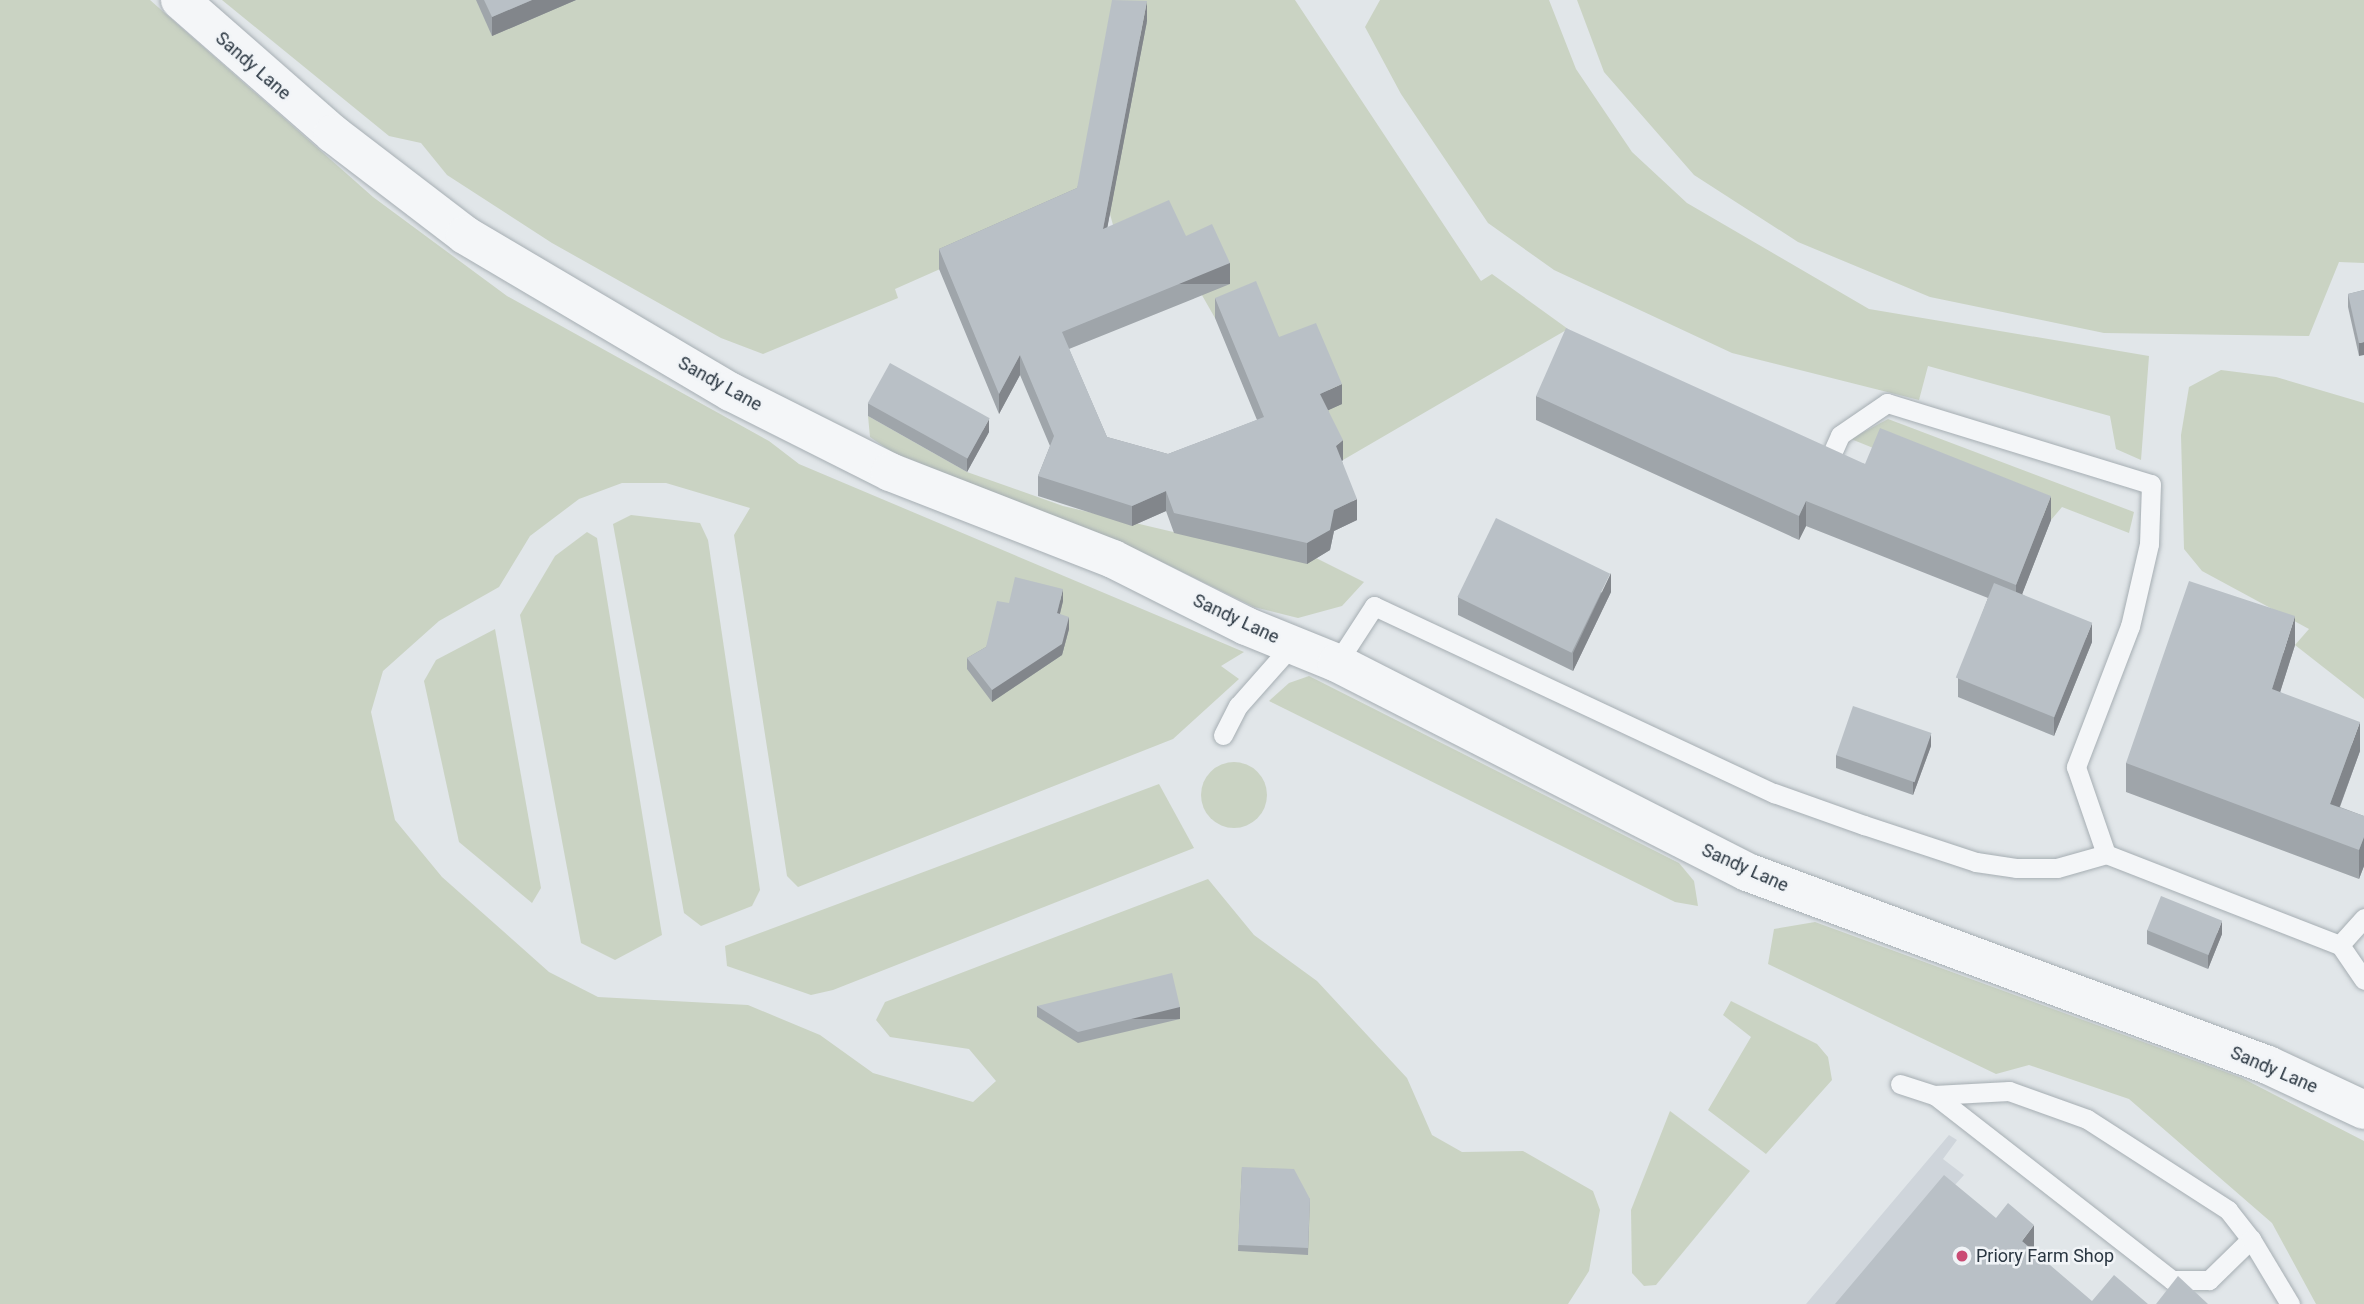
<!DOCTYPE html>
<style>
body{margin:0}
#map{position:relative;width:2364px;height:1304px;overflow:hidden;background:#e1e6e9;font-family:Roboto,sans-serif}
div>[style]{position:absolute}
.built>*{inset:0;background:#cfd5db}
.green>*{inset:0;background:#cad3c3}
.round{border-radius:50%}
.roads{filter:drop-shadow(0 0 2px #a6aeb3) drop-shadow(0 0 2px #a6aeb3)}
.service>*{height:19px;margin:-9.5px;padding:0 9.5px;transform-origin:9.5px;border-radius:9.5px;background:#f4f6f8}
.minor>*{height:38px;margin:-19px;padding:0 19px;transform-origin:19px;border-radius:19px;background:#f4f6f8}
.wall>*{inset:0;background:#9fa5aa}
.shaded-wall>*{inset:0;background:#82868b;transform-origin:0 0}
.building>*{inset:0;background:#b9c0c6;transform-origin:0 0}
.dots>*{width:19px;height:19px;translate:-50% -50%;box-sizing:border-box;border:4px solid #f1f4f7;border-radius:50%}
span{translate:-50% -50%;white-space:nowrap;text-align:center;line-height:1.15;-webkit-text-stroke:5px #f1f4f7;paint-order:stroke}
.street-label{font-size:18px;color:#2a3641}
.poi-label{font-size:18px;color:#2a3641}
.left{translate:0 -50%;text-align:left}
</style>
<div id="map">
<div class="built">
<i style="clip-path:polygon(1949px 1135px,1957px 1140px,1943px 1159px,1964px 1175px,1944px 1197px,2069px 1304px,1806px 1304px)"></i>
</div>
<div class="green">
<i style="clip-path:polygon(0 0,150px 0,373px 197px,507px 296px,769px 441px,799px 464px,1244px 652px,1221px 666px,1239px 679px,1173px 739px,798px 887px,787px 876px,734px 535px,750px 508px,666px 483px,622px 483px,579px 499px,530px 536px,499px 587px,439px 621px,383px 671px,371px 712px,395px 820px,442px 877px,549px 972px,598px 997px,748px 1005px,820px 1035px,873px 1073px,973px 1102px,996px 1081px,969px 1049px,890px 1037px,876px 1020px,885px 1002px,1208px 879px,1254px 935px,1317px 981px,1407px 1078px,1432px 1135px,1462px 1152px,1523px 1151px,1593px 1191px,1600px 1210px,1589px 1271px,1568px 1304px,0 1304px)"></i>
<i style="clip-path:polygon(222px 0,1295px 0,1481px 281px,1492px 274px,1568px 329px,1343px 460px,1279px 357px,1255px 301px,1215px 318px,1199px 290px,1118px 243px,1105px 196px,895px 289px,898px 298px,763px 354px,721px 338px,552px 243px,447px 175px,421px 143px,389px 136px)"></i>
<i style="clip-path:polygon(1380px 0,1549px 0,1576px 69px,1632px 152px,1687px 203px,1869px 309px,2149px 356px,2141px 460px,2116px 449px,2110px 416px,1928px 366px,1919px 400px,1732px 353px,1554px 270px,1488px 223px,1401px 94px,1365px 27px)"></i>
<i style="clip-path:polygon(1577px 0,2364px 0,2364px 263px,2339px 262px,2309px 336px,2104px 333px,1930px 297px,1798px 242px,1694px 175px,1604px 72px)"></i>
<i style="clip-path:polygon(2221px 370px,2276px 377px,2364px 403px,2364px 699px,2295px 645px,2309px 629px,2202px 571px,2184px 549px,2181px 435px,2189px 387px)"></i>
<i style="clip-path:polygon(868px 416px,967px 472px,1063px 506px,1301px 562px,1316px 558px,1364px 582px,1342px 606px,1298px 618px,1254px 607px,1142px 552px,892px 452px,870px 437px)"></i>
<i style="clip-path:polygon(1888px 419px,2134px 512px,2129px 533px,2062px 507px,2051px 520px,1851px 439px)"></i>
<i style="clip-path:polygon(631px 515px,700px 523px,708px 540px,760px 890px,752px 906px,701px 926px,684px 913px,613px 524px)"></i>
<i style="clip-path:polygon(587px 532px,597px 538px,662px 935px,615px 960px,581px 943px,520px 615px,555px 556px)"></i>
<i style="clip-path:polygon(495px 629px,541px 888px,532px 903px,459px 842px,424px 681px,436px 660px)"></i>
<i style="clip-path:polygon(1309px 676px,1679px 863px,1694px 881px,1698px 906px,1675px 902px,1269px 701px,1289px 683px)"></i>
<i class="round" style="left:1201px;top:762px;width:66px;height:66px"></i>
<i style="clip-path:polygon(1159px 784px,1194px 848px,833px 990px,811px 995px,727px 966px,725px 946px)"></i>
<i style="clip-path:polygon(1815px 922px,2242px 1078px,2364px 1141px,2364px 1304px,2316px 1304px,2272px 1223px,2129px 1099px,2029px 1065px,1996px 1074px,1768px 964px,1774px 929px)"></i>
<i style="clip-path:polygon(1731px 1001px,1817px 1044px,1828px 1057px,1832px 1080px,1766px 1154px,1708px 1110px,1751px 1037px,1723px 1015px)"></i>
<i style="clip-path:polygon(1670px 1111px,1750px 1171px,1656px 1285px,1644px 1286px,1632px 1273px,1631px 1210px)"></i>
</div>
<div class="roads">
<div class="service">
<i style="left:1829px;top:460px;width:27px;rotate:-66deg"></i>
<i style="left:1840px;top:435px;width:57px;rotate:-34.2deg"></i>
<i style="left:1887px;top:403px;width:276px;rotate:17.1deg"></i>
<i style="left:2151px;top:484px;width:60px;rotate:91.9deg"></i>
<i style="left:2149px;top:544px;width:84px;rotate:103deg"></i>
<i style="left:2130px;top:626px;width:151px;rotate:111deg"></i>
<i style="left:2076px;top:767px;width:92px;rotate:71deg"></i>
<i style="left:2106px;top:854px;width:251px;rotate:21.3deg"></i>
<i style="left:1337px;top:663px;width:68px;rotate:-57deg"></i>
<i style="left:1374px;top:606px;width:442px;rotate:25.1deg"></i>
<i style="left:1774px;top:793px;width:96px;rotate:19.6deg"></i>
<i style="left:1864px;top:825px;width:118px;rotate:18.3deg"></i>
<i style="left:1976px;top:862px;width:40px;rotate:8.5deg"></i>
<i style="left:2016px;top:868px;width:41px"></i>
<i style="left:2057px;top:868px;width:51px;rotate:-15.9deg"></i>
<i style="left:1223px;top:735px;width:33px;rotate:-63deg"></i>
<i style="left:1238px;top:706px;width:81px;rotate:-48.5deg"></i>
<i style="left:2364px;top:918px;width:36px;rotate:132deg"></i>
<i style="left:2340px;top:945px;width:42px;rotate:55.6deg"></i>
<i style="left:1900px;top:1084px;width:36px;rotate:18deg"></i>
<i style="left:1934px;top:1095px;width:75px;rotate:-3.1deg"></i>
<i style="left:2009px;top:1091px;width:83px;rotate:19.7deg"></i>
<i style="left:2087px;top:1119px;width:168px;rotate:32.8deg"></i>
<i style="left:2228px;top:1210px;width:37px;rotate:52deg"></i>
<i style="left:2251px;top:1239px;width:59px;rotate:135.7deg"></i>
<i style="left:2209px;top:1280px;width:37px;rotate:180deg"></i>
<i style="left:2172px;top:1280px;width:301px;rotate:-142.1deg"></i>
<i style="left:2251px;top:1239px;width:76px;rotate:59deg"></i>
</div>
<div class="minor">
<i style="left:180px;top:0;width:203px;rotate:41.2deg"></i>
<i style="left:333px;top:134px;width:166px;rotate:37.4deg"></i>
<i style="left:465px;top:235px;width:309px;rotate:30.6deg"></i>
<i style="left:731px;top:392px;width:178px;rotate:26.7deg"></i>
<i style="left:890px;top:472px;width:239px;rotate:21.3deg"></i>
<i style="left:1113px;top:559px;width:149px;rotate:26.7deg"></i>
<i style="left:1246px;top:626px;width:98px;rotate:22.1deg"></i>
<i style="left:1337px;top:663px;width:460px;rotate:27deg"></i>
<i style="left:1747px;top:872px;width:556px;rotate:20.33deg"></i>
<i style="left:2268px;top:1065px;width:106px;rotate:25.1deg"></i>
</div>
</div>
<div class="wall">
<i style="clip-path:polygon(476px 0,576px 0,492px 36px)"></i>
<i style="clip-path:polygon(1147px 21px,1107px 228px,1186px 236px,1230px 284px,1069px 349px,1107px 437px,1168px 454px,1257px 420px,1215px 318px,1215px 298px,1279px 337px,1342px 404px,1328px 410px,1343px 460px,1342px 461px,1357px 520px,1334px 531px,1330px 550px,1307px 564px,1174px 533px,1166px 511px,1132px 526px,1038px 496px,1038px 476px,1050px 446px,1020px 375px,999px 414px,939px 269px,939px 249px,1077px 188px)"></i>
<i style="clip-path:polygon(2364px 290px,2359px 356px,2348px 307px,2348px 294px)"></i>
<i style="clip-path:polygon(1536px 396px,1865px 464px,2051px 520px,2022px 594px,2092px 642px,2054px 736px,1958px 697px,1958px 678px,1988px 598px,1806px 526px,1799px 540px,1536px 420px)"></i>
<i style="clip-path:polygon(868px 403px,989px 432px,967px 472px,868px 416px)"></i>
<i style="clip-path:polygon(1611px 592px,1573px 671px,1458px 615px,1458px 597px)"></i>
<i style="clip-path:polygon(1063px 601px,1060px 614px,1069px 629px,1062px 655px,992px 702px,967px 669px,967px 658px,986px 647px,1009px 603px)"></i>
<i style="clip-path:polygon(2295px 645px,2280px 692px,2360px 751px,2340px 807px,2364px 816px,2364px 866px,2359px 879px,2126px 792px,2126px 763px)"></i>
<i style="clip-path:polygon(1931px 746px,1913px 795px,1836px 768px,1836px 755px)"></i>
<i style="clip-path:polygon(2147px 930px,2222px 934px,2208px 969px,2147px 944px)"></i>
<i style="clip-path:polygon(1037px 1006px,1180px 1019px,1078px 1043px,1037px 1017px)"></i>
<i style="clip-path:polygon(1242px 1167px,1310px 1199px,1308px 1255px,1238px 1251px)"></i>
</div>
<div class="shaded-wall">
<i style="clip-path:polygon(532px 0,576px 0,492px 36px,492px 17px)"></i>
<i style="clip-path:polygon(1147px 1px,1147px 21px,1103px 250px,1103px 229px)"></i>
<i style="left:1230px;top:263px;width:21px;height:182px;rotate:90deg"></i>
<i style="clip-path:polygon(2364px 342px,2364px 355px,2359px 356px,2359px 343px)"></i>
<i style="clip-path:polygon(1020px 355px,1020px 375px,999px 414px,999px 394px)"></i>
<i style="clip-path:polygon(1342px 384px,1342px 404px,1320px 414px,1320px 394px)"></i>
<i style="clip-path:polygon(989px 419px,989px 432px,967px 472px,967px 459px)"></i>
<i style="clip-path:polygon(1343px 440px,1343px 460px,1336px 466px,1336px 446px)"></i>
<i style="clip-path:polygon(1166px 491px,1166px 511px,1132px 526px,1132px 506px)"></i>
<i style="clip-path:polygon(2051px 496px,2051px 520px,2016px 610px,2016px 585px)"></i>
<i style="clip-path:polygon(1357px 499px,1357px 520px,1334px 531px,1330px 550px,1307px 564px,1307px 543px,1334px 510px)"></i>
<i style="clip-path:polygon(1806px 501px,1806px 526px,1799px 540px,1799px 516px)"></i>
<i style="clip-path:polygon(1611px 573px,1611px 592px,1573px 671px,1573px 653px)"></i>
<i style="clip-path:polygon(1063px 589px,1063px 601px,1057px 625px,1057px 613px)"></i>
<i style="clip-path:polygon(2295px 616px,2295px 645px,2272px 718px,2272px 689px)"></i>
<i style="clip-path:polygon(1069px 617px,1069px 629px,1062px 655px,992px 702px,992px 690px)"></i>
<i style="clip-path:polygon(2092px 623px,2092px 642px,2054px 736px,2054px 718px)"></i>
<i style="clip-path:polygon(2360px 722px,2360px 751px,2330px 833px,2330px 804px)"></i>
<i style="clip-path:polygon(1931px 733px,1931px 746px,1913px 795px,1913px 782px)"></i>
<i style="clip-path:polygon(2364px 837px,2364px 866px,2359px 879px,2359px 850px)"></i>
<i style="clip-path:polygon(2222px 921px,2222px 934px,2208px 969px,2208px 956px)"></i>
<i style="left:1180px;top:1007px;width:12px;height:105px;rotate:90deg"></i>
<i style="clip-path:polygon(2034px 1225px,2034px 1248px,2022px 1264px,2022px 1241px)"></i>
</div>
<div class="building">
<i style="clip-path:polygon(484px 0,532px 0,492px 17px)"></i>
<i style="clip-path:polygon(1112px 0,1147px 1px,1103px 229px,1169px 200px,1186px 236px,1212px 224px,1230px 263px,1062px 332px,1107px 437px,1168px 454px,1264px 417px,1215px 298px,1256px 281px,1279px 337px,1316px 323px,1342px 384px,1320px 394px,1343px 440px,1336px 446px,1357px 499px,1334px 510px,1330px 530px,1307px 543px,1174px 513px,1166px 491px,1132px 506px,1038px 476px,1054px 436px,1020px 355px,999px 394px,939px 249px,1077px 188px)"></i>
<i style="clip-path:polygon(2364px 290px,2364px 342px,2359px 343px,2348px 294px)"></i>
<i style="clip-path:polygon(1566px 328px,1865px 464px,1880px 428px,2051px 496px,2016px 585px,1806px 501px,1799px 516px,1536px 396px)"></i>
<i style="left:890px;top:363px;width:114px;height:46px;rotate:29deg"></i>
<i style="left:1496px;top:518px;width:127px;height:88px;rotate:26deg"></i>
<i style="clip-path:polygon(1015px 577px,1063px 589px,1057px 613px,1069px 617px,1062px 644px,992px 690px,967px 658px,986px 647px,997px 601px,1009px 603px)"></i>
<i style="clip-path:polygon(2189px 581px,2295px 616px,2272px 689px,2360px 722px,2330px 804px,2364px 816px,2364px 837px,2359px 850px,2126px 763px)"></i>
<i style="left:1994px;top:583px;width:106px;height:102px;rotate:22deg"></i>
<i style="left:1853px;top:706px;width:83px;height:52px;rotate:19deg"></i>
<i style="left:2161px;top:896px;width:66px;height:37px;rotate:22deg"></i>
<i style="clip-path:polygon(1172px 973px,1180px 1007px,1078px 1032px,1037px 1006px)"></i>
<i style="clip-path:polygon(1242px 1167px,1294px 1169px,1310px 1199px,1308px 1248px,1238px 1245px)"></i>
<i style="clip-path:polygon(1944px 1175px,1996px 1218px,2008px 1203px,2034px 1225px,2022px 1241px,2092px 1301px,2114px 1275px,2148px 1304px,1835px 1304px)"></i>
<i style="clip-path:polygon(2178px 1276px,2208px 1304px,2156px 1304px)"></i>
</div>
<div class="dots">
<i style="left:1962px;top:1256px;background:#ca4b74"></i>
</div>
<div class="street-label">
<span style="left:253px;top:66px;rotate:41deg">Sandy Lane</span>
<span style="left:720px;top:384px;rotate:29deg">Sandy Lane</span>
<span style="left:1236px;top:619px;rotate:25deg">Sandy Lane</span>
<span style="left:1745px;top:868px;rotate:24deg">Sandy Lane</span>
<span style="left:2274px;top:1070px;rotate:23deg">Sandy Lane</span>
</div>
<div class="poi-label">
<span class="left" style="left:1976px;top:1256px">Priory Farm Shop</span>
</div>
</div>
